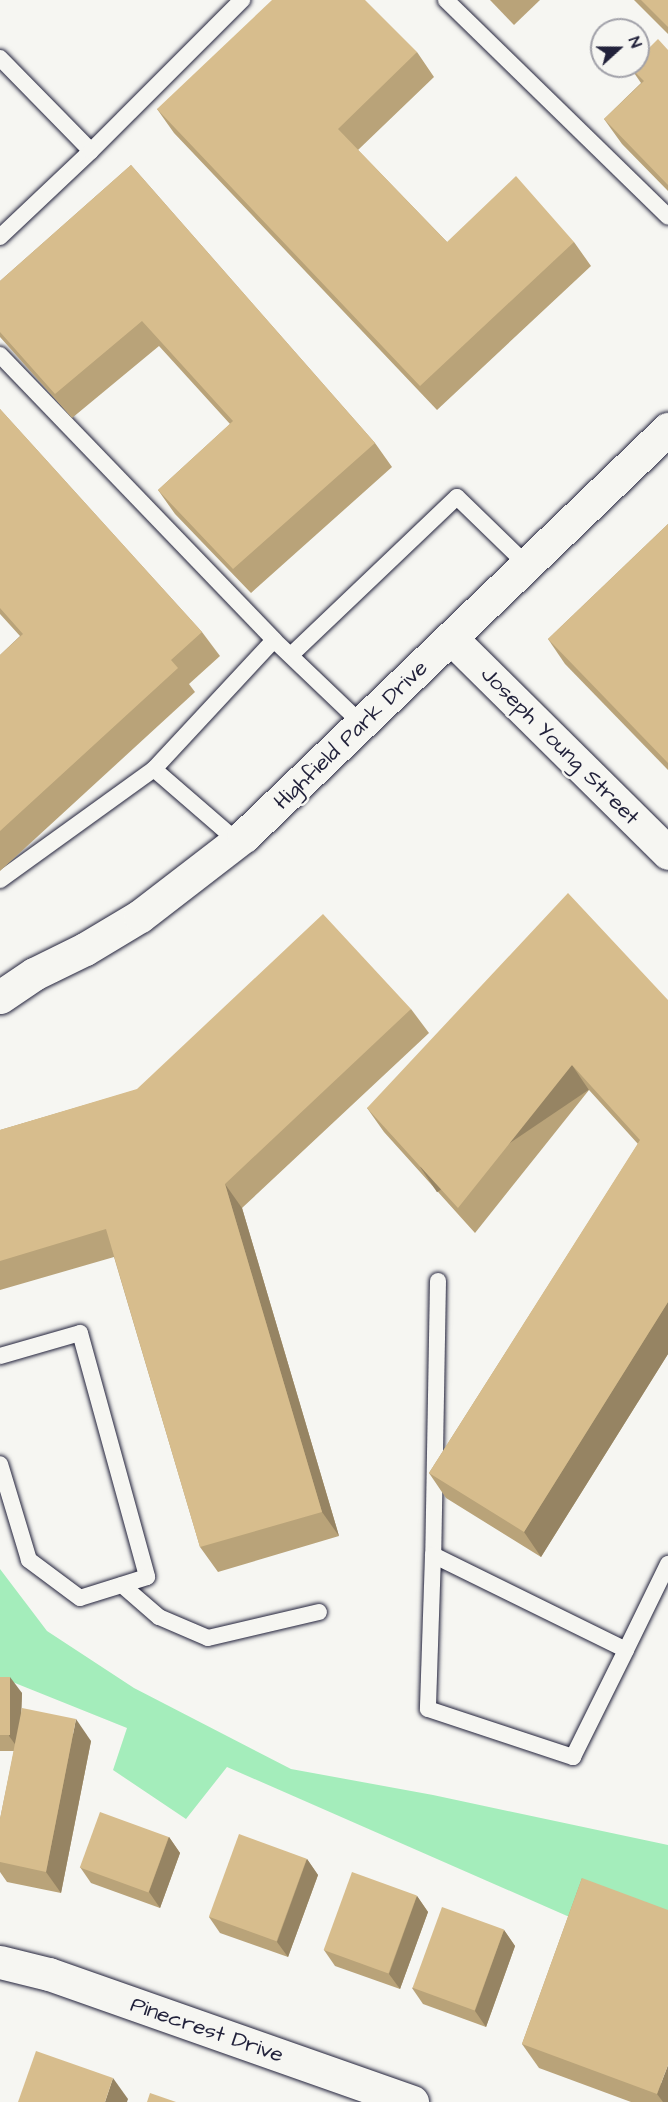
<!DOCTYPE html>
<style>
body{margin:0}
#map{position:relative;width:668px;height:2102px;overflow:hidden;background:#f6f6f2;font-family:"Architects Daughter",sans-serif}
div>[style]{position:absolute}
.green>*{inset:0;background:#a4edbb}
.roads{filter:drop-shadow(0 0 2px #22223b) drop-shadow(0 0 2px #22223b)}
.service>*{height:16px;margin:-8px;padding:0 8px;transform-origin:8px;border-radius:8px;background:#f6f6f2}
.minor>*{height:33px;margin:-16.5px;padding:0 16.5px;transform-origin:16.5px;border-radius:16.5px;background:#f6f6f2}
.tertiary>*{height:33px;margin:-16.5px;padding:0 16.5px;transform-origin:16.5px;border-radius:16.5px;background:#f6f6f2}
.wall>*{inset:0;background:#b9a379}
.shaded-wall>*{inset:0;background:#968463;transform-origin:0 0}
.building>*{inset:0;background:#d7bd8d;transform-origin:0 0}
span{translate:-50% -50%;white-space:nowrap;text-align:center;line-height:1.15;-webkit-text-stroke:5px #f6f6f2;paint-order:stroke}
.street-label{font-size:22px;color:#22223b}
.north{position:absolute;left:590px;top:18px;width:60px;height:60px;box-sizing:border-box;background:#f6f6f2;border:2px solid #a1a1a9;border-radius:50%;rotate:69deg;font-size:16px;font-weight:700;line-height:24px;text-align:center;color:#22223b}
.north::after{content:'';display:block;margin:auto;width:21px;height:27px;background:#22223b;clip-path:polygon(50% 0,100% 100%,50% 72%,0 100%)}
</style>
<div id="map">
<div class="green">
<i style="clip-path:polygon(0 1569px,47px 1631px,134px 1688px,291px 1769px,433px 1795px,668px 1845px,668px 1954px,574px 1919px,227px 1767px,186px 1819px,113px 1770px,127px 1728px,0 1677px)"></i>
</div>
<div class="roads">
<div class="service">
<i style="left:446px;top:0;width:310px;rotate:44.3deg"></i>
<i style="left:0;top:58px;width:130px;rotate:45.6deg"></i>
<i style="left:0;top:237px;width:125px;rotate:-43.4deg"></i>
<i style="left:91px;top:151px;width:214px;rotate:-45deg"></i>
<i style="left:0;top:355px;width:395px;rotate:46.1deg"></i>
<i style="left:274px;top:640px;width:122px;rotate:43.7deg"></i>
<i style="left:291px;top:655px;width:229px;rotate:-43.6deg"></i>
<i style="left:457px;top:497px;width:98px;rotate:44.2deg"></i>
<i style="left:237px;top:841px;width:110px;rotate:-139.1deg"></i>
<i style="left:154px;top:769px;width:176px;rotate:-47.1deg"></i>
<i style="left:0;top:880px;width:190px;rotate:-35.8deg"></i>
<i style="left:438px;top:1281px;width:274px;rotate:91deg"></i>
<i style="left:433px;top:1555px;width:215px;rotate:26.2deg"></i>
<i style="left:626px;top:1650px;width:96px;rotate:-64deg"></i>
<i style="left:0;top:1356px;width:83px;rotate:-16deg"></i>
<i style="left:80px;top:1333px;width:253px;rotate:74.6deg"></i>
<i style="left:147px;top:1577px;width:70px;rotate:162.6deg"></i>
<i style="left:80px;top:1598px;width:64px;rotate:-143.3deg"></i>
<i style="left:29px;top:1560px;width:100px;rotate:-106.8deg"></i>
<i style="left:433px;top:1555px;width:154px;rotate:91.9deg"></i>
<i style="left:428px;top:1709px;width:153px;rotate:18.3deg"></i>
<i style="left:573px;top:1757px;width:119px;rotate:-63.6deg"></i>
<i style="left:122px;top:1585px;width:49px;rotate:40.9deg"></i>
<i style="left:159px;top:1617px;width:53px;rotate:23.2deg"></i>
<i style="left:208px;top:1638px;width:114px;rotate:-13.2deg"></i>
</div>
<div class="minor">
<i style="left:452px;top:639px;width:304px;rotate:44.7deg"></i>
<i style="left:0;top:1962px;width:50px;rotate:13.8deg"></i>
<i style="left:49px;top:1974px;width:385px;rotate:19.4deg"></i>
</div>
<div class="tertiary">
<i style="left:0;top:997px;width:41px;rotate:-34.1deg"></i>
<i style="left:34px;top:974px;width:57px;rotate:-26.1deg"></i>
<i style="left:85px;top:949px;width:64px;rotate:-31deg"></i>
<i style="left:140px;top:916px;width:131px;rotate:-37.6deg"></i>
<i style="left:244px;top:836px;width:588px;rotate:-43.83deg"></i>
</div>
</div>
<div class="wall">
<i style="clip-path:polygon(490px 0,540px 0,514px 25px)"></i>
<i style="clip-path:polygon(634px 0,668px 0,668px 34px)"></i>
<i style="clip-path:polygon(668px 50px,668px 191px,622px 144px,604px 119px,641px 83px,630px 67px)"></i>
<i style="clip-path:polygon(417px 52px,434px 77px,358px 150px,447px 242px,574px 242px,591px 266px,437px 410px,174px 133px,157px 109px)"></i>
<i style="clip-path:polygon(131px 165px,375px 443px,392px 467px,251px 593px,175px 514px,158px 490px,230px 424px,159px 346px,72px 418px,0 337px,0 281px)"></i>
<i style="clip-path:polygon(0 409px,202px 632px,220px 656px,189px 684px,195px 692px,0 871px,0 655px,20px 636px,0 614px)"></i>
<i style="clip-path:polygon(668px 524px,668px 770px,565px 664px,548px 639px)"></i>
<i style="clip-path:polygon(668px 1000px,668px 1354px,541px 1557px,446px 1498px,429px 1473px,638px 1144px,589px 1090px,475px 1233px,384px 1132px,367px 1108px)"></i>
<i style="clip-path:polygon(411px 1009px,429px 1033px,242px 1208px,339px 1536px,218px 1572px,200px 1547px,114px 1257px,0 1290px,0 1130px)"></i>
<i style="clip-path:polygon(0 1677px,22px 1693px,21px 1714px,91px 1741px,61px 1893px,7px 1882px,0 1872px,0 1819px,14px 1751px,0 1751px)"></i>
<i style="clip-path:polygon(169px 1837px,180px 1853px,160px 1908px,91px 1883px,80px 1867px)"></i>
<i style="clip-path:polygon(307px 1859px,318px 1875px,288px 1957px,220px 1933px,209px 1917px)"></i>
<i style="clip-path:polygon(582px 1878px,668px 2102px,631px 2102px,539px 2068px,522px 2044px)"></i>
<i style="clip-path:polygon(417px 1896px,428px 1912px,400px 1989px,335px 1966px,324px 1950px)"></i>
<i style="clip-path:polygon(504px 1930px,515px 1946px,486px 2027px,423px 2004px,412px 1988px)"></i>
</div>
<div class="shaded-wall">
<i style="left:572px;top:1065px;width:30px;height:183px;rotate:56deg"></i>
<i style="clip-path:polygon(225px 1184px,242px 1208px,339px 1536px,322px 1512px)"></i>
<i style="clip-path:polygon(668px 1302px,668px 1354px,541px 1557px,524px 1532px)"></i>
<i style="clip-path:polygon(10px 1677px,22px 1693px,20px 1751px,9px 1736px)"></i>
<i style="clip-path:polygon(76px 1719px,91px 1741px,61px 1893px,46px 1872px)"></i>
<i style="clip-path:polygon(169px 1837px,180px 1853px,160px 1908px,149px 1892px)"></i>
<i style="clip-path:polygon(307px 1859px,318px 1875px,288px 1957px,277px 1942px)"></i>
<i style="clip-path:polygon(417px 1896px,428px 1912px,400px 1989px,389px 1974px)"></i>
<i style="clip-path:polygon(504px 1930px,515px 1946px,486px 2027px,475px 2011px)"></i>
<i style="clip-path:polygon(668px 2065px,668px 2102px,663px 2102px,657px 2094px)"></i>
<i style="clip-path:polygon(113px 2078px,128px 2099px,127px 2102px,105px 2102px)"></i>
</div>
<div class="building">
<i style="clip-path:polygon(272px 0,365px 0,417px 52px,338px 129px,447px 242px,516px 176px,574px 242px,420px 386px,157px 109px)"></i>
<i style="clip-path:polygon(641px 0,668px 0,668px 27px)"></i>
<i style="clip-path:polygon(658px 39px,668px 50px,668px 185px,604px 119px,644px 81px,630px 67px,638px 66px,638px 59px)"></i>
<i style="clip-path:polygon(131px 165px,375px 443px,233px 569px,158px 490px,233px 421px,142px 321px,55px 394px,0 332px,0 281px)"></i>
<i style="clip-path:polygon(0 409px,202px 632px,171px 660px,178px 668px,0 831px,0 655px,23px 634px,0 608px)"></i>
<i style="clip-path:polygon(668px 524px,668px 763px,548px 639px)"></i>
<i style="clip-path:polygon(568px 893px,668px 1000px,668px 1302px,524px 1532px,429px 1473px,640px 1140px,572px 1065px,458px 1208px,367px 1108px)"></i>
<i style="clip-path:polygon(323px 914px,411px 1009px,225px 1184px,322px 1512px,200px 1547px,106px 1229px,0 1261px,0 1130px,137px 1089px)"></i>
<i style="left:0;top:1677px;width:10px;height:58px"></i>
<i style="clip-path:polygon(22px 1708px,76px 1719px,46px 1872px,0 1862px,0 1819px)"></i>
<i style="left:100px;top:1812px;width:73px;height:59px;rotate:20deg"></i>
<i style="left:239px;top:1834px;width:72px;height:88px;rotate:20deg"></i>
<i style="left:352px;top:1872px;width:69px;height:83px;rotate:20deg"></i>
<i style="clip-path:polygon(582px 1878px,668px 1910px,668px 2065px,657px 2094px,522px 2044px)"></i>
<i style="left:442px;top:1907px;width:66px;height:86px;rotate:20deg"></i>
<i style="clip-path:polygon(36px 2051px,113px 2078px,105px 2102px,18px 2102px)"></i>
<i style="clip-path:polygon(150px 2093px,176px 2102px,147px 2102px)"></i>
</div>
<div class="street-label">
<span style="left:351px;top:735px;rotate:-44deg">Highfield Park Drive</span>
<span style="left:560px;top:746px;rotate:45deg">Joseph Young Street</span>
<span style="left:207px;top:2030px;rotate:19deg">Pinecrest Drive</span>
</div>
<div class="north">N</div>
</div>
